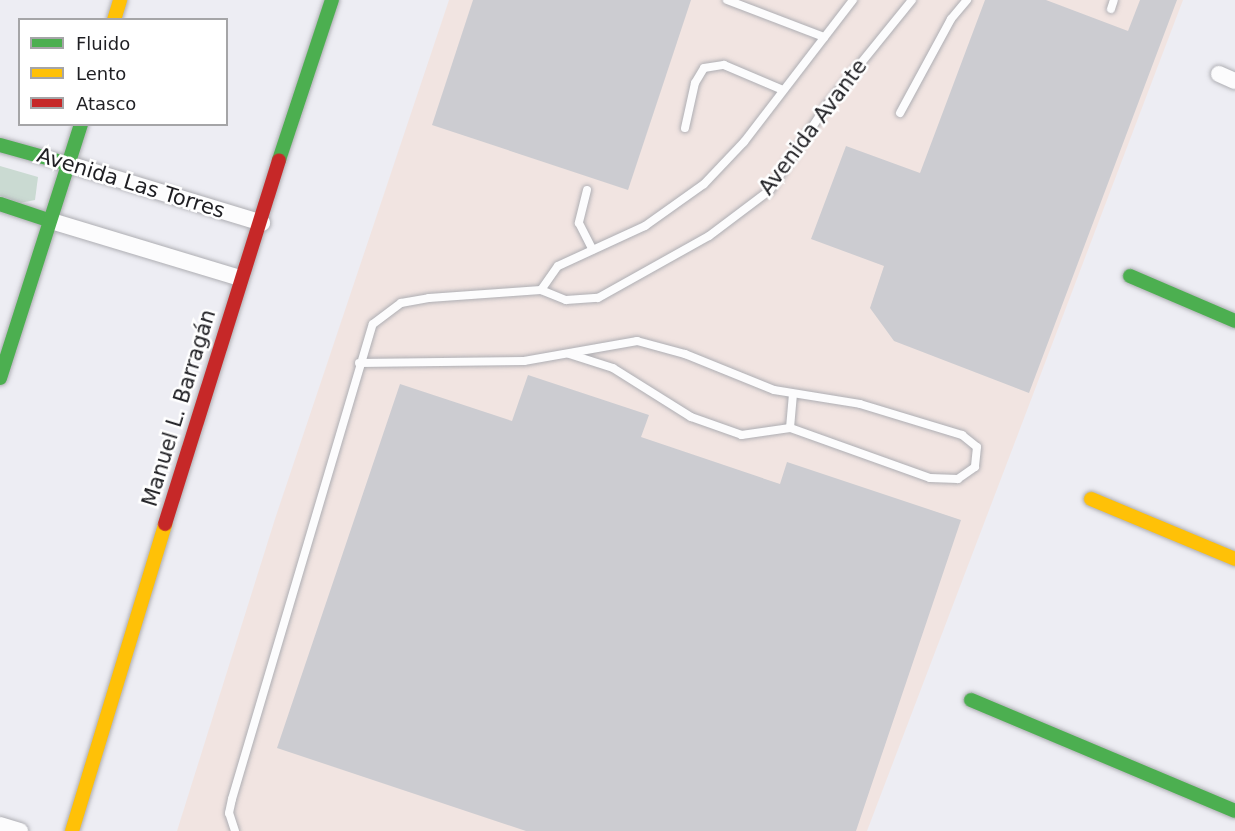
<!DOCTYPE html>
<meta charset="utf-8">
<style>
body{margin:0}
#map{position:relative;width:1235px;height:831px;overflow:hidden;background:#ededf3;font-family:"DejaVu Sans",sans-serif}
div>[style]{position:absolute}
.industrial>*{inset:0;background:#f1e4e1}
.green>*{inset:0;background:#cadad2}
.building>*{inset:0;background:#ccccd1}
.roads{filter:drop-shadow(0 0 2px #aeaeb3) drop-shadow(0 0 2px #aeaeb3)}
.lane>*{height:8px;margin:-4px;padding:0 4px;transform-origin:4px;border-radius:4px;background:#fcfcfd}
.street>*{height:16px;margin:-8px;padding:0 8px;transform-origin:8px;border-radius:8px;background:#fcfcfd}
.fast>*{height:14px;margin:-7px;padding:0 7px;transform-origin:7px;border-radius:7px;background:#4caf50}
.slow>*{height:14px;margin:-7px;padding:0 7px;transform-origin:7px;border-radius:7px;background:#ffc107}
.jam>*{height:14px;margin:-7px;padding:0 7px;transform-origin:7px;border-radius:7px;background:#c62828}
span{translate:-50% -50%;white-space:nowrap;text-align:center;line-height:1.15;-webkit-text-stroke:5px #fff;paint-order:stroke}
.street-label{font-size:21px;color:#1f1f23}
.legend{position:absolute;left:18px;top:18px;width:210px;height:108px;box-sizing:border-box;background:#fff;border:2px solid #a5a5a7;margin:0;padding:8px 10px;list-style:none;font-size:18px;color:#1f1f23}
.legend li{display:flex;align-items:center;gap:12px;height:30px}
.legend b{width:30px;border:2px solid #a5a5a7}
</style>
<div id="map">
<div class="industrial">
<i style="clip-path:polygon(449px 0,1183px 0,867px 831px,177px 831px,275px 519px)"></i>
</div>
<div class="green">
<i style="clip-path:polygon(0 166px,38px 177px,35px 200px,20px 203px,0 196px)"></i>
</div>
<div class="building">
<i style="clip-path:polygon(473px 0,691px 0,628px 190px,432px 125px)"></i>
<i style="clip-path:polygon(985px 0,1046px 0,1128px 31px,1140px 0,1177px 0,1029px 393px,894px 341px,870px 308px,884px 266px,811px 239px,846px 146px,920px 173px)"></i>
<i style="clip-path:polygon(528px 375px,649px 415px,641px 437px,780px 484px,787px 462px,961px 520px,856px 831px,526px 831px,277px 748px,400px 384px,512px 421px)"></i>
</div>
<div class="roads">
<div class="lane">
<i style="left:727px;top:0;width:104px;rotate:20.9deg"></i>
<i style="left:1111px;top:9px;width:9px;rotate:-72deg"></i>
<i style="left:900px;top:113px;width:107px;rotate:-61.5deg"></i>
<i style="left:951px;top:19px;width:25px;rotate:-50deg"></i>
<i style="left:685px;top:128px;width:46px;rotate:-77.5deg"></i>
<i style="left:695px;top:83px;width:17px;rotate:-59deg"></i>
<i style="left:704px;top:68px;width:20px;rotate:-9deg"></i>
<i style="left:724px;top:65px;width:64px;rotate:23deg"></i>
<i style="left:587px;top:190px;width:34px;rotate:104deg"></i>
<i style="left:579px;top:223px;width:30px;rotate:63deg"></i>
<i style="left:541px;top:290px;width:29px;rotate:-55deg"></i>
<i style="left:558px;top:266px;width:96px;rotate:-24.7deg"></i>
<i style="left:645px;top:226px;width:72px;rotate:-35.4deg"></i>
<i style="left:704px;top:184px;width:58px;rotate:-46.4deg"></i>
<i style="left:744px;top:142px;width:179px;rotate:-52.5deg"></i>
<i style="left:359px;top:363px;width:165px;rotate:-0.7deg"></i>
<i style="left:524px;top:361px;width:115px;rotate:-10deg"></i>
<i style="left:637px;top:341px;width:50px;rotate:15.2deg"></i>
<i style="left:685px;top:354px;width:96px;rotate:22deg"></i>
<i style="left:774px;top:390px;width:87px;rotate:9.2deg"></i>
<i style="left:860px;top:404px;width:107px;rotate:16.9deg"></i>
<i style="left:962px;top:435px;width:19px;rotate:39deg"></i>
<i style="left:977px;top:447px;width:20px;rotate:96deg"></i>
<i style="left:975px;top:467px;width:21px;rotate:145deg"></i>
<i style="left:958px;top:479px;width:28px;rotate:-178deg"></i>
<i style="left:930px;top:478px;width:149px;rotate:-160.3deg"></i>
<i style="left:790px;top:428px;width:49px;rotate:171.7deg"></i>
<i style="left:742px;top:435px;width:54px;rotate:-160.6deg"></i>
<i style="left:691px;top:417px;width:92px;rotate:-147.9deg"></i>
<i style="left:613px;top:368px;width:46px;rotate:-162.3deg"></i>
<i style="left:790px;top:428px;width:34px;rotate:-85deg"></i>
<i style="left:235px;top:831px;width:19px;rotate:-108deg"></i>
<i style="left:229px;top:813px;width:14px;rotate:-78deg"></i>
<i style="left:232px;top:799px;width:495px;rotate:-73.5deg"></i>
<i style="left:373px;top:324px;width:35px;rotate:-37deg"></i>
<i style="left:401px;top:303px;width:28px;rotate:-10deg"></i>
<i style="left:429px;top:298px;width:112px;rotate:-4.1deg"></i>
<i style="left:541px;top:290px;width:27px;rotate:22deg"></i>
<i style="left:566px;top:300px;width:32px;rotate:-4deg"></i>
<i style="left:598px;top:298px;width:127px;rotate:-29.2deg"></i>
<i style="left:709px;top:236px;width:76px;rotate:-37deg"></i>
<i style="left:770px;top:190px;width:102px;rotate:-56.2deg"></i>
<i style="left:827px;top:105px;width:135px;rotate:-51deg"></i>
</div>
<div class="street">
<i style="left:1219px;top:74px;width:17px;rotate:24deg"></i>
<i style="left:68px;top:164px;width:203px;rotate:16.9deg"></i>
<i style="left:48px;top:220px;width:201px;rotate:16.8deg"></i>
<i style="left:0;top:825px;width:21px;rotate:17deg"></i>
</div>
<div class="fast">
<i style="left:0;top:145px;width:71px;rotate:15.6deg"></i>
<i style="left:279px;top:160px;width:169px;rotate:-71.7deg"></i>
<i style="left:0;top:204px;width:51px;rotate:18.4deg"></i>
<i style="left:1130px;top:276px;width:114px;rotate:23.2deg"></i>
<i style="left:0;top:378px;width:267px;rotate:-72.3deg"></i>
<i style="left:971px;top:700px;width:286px;rotate:22.8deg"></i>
</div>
<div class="slow">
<i style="left:114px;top:20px;width:21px;rotate:-73deg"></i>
<i style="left:1091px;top:499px;width:156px;rotate:22.6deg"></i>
<i style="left:72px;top:831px;width:321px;rotate:-73.1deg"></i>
</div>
<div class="jam">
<i style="left:165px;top:524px;width:381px;rotate:-72.6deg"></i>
</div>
</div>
<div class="street-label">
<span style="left:813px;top:127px;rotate:-53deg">Avenida Avante</span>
<span style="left:131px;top:183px;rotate:17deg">Avenida Las Torres</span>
<span style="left:179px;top:408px;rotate:-73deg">Manuel L. Barragán</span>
</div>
<ul class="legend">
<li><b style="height:8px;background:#4caf50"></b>Fluido</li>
<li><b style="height:8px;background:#ffc107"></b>Lento</li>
<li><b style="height:8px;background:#c62828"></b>Atasco</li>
</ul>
</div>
